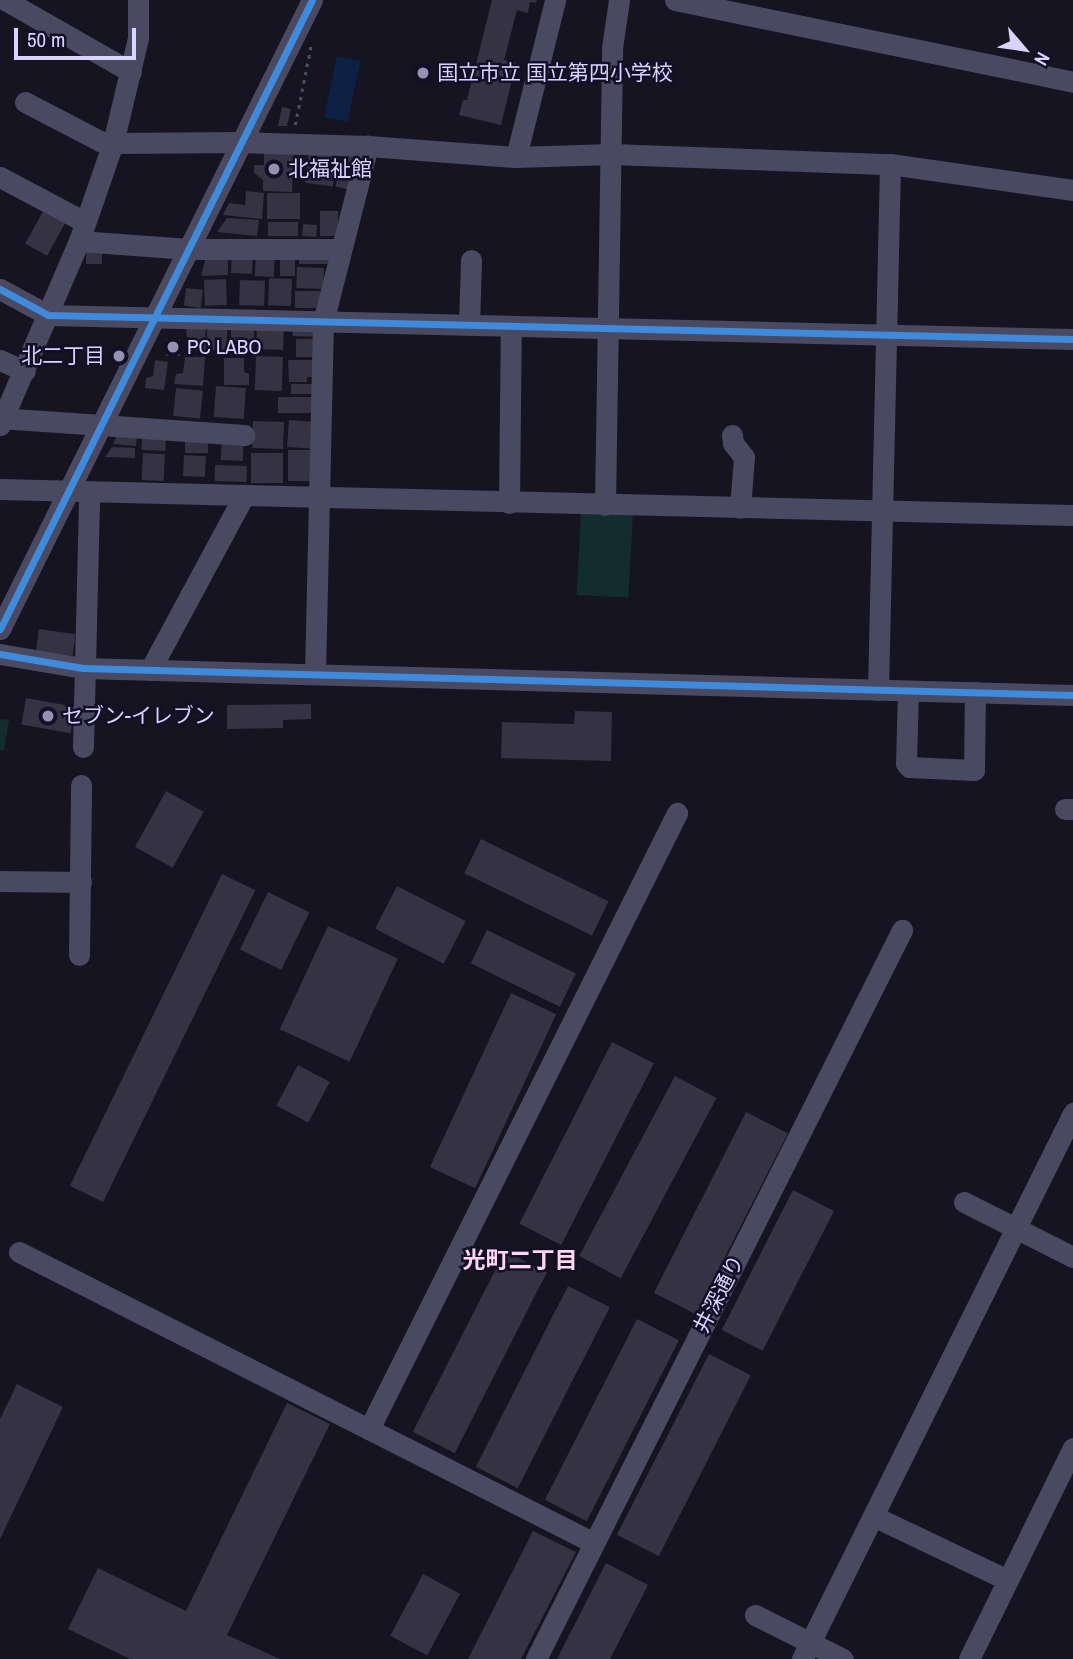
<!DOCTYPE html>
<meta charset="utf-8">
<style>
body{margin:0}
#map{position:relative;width:1073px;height:1659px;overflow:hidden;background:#161421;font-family:"Archivo Narrow","Noto Sans JP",sans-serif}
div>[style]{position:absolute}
.green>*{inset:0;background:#132c2d;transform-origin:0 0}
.water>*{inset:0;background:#0d2144;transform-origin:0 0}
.building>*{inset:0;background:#343243;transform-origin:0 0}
.path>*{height:2.5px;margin-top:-1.25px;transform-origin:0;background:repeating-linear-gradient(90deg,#44505f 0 3.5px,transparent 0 8.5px)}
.minor>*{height:21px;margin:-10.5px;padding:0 10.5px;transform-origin:10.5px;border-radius:10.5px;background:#4a4962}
.cycleway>*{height:7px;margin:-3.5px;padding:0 3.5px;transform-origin:3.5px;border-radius:3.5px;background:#408adc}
.dots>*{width:19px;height:19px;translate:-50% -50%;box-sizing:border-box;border:4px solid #130f26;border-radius:50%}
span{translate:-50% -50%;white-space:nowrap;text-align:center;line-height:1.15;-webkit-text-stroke:5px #130f26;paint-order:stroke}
.poi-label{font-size:21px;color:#d9d4ff}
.left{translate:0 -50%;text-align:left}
.right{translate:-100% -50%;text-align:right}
.street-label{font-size:21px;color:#d9d4ff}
.neighbourhood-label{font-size:23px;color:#ffd6f0;font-weight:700}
.north{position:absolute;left:989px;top:14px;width:70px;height:70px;-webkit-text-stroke:5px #130f26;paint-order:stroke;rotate:119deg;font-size:19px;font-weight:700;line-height:28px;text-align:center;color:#d9d4ff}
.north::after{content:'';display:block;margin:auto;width:24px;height:32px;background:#d9d4ff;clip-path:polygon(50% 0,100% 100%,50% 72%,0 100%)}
.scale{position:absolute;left:14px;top:28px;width:122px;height:32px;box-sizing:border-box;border:4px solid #d9d4ff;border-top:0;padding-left:9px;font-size:21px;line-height:24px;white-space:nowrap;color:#d9d4ff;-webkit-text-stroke:5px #130f26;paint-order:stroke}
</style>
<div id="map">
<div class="green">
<i style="left:581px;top:510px;width:52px;height:85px;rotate:3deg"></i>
<i style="clip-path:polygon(0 719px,9px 720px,4px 750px,0 750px)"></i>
</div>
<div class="water">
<i style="left:337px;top:56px;width:24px;height:62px;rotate:12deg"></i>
</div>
<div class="building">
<i style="clip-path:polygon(492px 0,537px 0,536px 3px,530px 2px,528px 13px,517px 10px,504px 60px,516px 63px,501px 125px,459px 115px,463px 100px,467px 100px)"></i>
<i style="clip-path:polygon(282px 107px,291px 109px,287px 126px,278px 126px)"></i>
<i style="left:310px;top:146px;width:28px;height:37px;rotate:8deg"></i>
<i style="left:344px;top:148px;width:16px;height:20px;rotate:11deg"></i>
<i style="clip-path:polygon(294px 150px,292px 192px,263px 191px,263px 180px,254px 173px,254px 165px,264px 165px,264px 153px)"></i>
<i style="left:339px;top:171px;width:13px;height:16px;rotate:13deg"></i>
<i style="clip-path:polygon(246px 191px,264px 193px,262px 219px,223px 215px,229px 203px,245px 205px)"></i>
<i style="left:300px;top:193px;width:26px;height:33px;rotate:90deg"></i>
<i style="left:46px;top:206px;width:25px;height:43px;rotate:29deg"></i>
<i style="left:320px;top:211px;width:18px;height:25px"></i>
<i style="clip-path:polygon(227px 218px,259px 220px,257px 236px,217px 232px)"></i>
<i style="left:268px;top:222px;width:30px;height:14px"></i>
<i style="left:303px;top:224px;width:14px;height:12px;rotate:4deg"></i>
<i style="left:86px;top:249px;width:16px;height:15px"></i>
<i style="clip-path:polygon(331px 251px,328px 264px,299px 264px,299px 252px)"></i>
<i style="left:232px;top:252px;width:21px;height:21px;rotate:3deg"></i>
<i style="left:256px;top:252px;width:19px;height:24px;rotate:3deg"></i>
<i style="clip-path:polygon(207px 253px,228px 253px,228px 275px,201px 276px)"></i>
<i style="left:280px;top:253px;width:15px;height:23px"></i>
<i style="left:297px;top:267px;width:27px;height:21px;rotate:2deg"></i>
<i style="left:226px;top:279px;width:26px;height:22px;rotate:88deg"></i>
<i style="left:292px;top:279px;width:27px;height:23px;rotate:92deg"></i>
<i style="left:240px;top:280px;width:25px;height:25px;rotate:2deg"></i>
<i style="left:186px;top:288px;width:17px;height:18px;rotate:7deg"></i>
<i style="left:295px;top:291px;width:25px;height:17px"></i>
<i style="clip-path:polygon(185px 323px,205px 323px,206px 350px,189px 351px)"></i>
<i style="left:293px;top:323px;width:27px;height:13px;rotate:2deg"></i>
<i style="left:231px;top:324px;width:23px;height:25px"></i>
<i style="left:257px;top:324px;width:27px;height:25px;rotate:2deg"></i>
<i style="left:227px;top:327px;width:23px;height:20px;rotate:90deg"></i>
<i style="left:166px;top:339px;width:14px;height:17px"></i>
<i style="left:296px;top:339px;width:22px;height:18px"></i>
<i style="left:256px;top:356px;width:27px;height:34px;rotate:2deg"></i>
<i style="clip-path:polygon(185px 357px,205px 357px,203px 386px,174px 384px,176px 374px,183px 373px)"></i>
<i style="clip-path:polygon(224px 358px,244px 358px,244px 372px,249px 374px,249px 385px,224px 385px)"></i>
<i style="clip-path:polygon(155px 360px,168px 362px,164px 390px,145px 388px,146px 378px,153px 376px)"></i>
<i style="clip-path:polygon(288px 360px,318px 360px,314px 377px,307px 377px,307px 382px,289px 382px)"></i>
<i style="left:291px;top:384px;width:25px;height:10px"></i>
<i style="left:216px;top:386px;width:30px;height:31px;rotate:4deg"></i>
<i style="left:176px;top:388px;width:27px;height:28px;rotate:6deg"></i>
<i style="left:314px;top:397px;width:16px;height:36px;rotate:90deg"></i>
<i style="left:289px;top:420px;width:27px;height:27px;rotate:4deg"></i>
<i style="left:253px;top:421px;width:31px;height:27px;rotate:2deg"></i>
<i style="clip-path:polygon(119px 431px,137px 433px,136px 446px,113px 444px)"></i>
<i style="left:142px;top:433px;width:24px;height:17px;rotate:2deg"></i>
<i style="left:185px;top:435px;width:23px;height:18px"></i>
<i style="left:222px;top:436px;width:22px;height:24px;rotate:3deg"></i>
<i style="clip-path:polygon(112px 447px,135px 448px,135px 458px,105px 457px)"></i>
<i style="left:288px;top:450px;width:30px;height:31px"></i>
<i style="left:143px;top:453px;width:22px;height:27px;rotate:3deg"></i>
<i style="left:251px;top:453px;width:32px;height:30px"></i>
<i style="left:184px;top:455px;width:22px;height:21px;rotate:3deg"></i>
<i style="left:215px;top:465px;width:32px;height:16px;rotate:2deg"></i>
<i style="left:39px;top:629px;width:37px;height:22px;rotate:8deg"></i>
<i style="left:26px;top:698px;width:50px;height:27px;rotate:10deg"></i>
<i style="clip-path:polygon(311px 704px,311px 719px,283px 720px,283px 728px,227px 729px,227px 705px)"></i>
<i style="clip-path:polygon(575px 711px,612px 712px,611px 761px,501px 758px,502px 722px,574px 724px)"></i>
<i style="left:166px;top:791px;width:43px;height:64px;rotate:29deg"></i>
<i style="left:481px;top:839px;width:142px;height:38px;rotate:26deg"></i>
<i style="left:222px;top:874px;width:37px;height:347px;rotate:26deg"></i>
<i style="left:397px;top:886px;width:77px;height:48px;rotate:27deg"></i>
<i style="left:268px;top:892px;width:46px;height:64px;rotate:26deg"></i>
<i style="left:328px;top:926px;width:77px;height:114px;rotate:25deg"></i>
<i style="left:487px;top:930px;width:99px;height:37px;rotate:26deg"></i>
<i style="left:511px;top:993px;width:50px;height:192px;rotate:25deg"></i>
<i style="left:612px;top:1042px;width:47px;height:204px;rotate:27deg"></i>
<i style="left:298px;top:1065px;width:36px;height:46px;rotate:28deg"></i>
<i style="left:675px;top:1076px;width:47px;height:204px;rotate:28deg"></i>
<i style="left:746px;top:1112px;width:47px;height:203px;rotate:27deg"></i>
<i style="left:793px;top:1190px;width:46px;height:157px;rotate:27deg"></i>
<i style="left:505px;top:1251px;width:47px;height:203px;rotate:27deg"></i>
<i style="left:568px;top:1286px;width:47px;height:203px;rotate:27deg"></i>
<i style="left:637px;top:1319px;width:47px;height:203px;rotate:27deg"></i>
<i style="left:709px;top:1354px;width:47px;height:203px;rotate:27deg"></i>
<i style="clip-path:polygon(17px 1384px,63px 1407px,0 1539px,0 1419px)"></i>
<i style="clip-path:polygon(287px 1403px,330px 1424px,227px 1635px,280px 1659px,130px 1659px,68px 1629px,98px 1568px,186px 1611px)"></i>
<i style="clip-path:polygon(533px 1531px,576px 1552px,521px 1659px,468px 1659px)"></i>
<i style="clip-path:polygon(606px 1563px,648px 1585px,610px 1659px,557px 1659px)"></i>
<i style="left:423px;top:1574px;width:42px;height:70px;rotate:28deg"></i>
</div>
<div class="path">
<i style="left:295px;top:125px;width:82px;rotate:-78.7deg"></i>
</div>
<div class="minor">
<i style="left:5px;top:0;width:145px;rotate:29.7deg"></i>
<i style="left:675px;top:0;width:406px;rotate:11.6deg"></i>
<i style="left:25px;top:102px;width:85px;rotate:27.5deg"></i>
<i style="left:100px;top:141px;width:13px;rotate:9deg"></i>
<i style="left:113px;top:143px;width:127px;rotate:-0.5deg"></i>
<i style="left:240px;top:142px;width:128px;rotate:1.8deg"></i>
<i style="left:368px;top:146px;width:148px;rotate:4.3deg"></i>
<i style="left:516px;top:157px;width:95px;rotate:-1.8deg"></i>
<i style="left:611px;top:154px;width:279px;rotate:2.1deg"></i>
<i style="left:890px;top:164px;width:185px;rotate:8.1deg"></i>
<i style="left:516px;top:157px;width:162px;rotate:-76deg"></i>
<i style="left:0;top:177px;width:96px;rotate:27.9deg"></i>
<i style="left:79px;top:241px;width:110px;rotate:4.2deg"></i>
<i style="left:189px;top:249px;width:151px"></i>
<i style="left:0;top:289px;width:55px;rotate:28.4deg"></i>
<i style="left:48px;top:315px;width:1025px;rotate:1.34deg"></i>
<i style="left:469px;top:325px;width:65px;rotate:-88.2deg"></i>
<i style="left:0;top:360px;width:27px;rotate:24deg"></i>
<i style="left:0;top:418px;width:245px;rotate:4deg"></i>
<i style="left:0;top:425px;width:200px;rotate:-66.8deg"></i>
<i style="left:79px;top:241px;width:104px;rotate:-70.9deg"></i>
<i style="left:113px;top:143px;width:108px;rotate:-76.6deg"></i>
<i style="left:138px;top:38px;width:38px;rotate:-90deg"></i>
<i style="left:732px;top:435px;width:8px;rotate:83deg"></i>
<i style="left:733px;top:443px;width:18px;rotate:52deg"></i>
<i style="left:744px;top:457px;width:51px;rotate:94.5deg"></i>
<i style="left:0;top:489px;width:1073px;rotate:1.39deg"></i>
<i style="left:509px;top:503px;width:177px;rotate:-89.4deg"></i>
<i style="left:605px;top:505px;width:457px;rotate:-89.1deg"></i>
<i style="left:612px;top:48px;width:49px;rotate:-81.7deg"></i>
<i style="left:0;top:629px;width:702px;rotate:-63.62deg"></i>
<i style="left:0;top:654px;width:84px;rotate:9.6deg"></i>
<i style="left:83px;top:668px;width:990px;rotate:1.56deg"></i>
<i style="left:150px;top:670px;width:196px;rotate:-61.7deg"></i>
<i style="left:315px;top:674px;width:352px;rotate:-88.7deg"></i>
<i style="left:323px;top:322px;width:182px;rotate:-75.7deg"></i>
<i style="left:878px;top:690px;width:526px;rotate:-88.69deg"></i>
<i style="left:908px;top:691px;width:72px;rotate:91.6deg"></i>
<i style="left:906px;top:763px;width:5px;rotate:53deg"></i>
<i style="left:909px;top:767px;width:65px;rotate:2.6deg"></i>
<i style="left:974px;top:770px;width:78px;rotate:-89.3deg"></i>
<i style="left:83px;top:747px;width:254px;rotate:-88.6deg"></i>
<i style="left:1065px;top:809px;width:8px"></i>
<i style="left:0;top:881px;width:81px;rotate:0.7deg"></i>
<i style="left:79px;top:955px;width:170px;rotate:-89.3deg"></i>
<i style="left:964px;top:1202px;width:122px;rotate:26.8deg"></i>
<i style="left:19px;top:1252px;width:644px;rotate:26.84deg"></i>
<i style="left:369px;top:1429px;width:689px;rotate:-63.43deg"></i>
<i style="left:873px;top:1516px;width:149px;rotate:25.4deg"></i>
<i style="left:755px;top:1615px;width:98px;rotate:26.6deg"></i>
<i style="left:536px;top:1659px;width:816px;rotate:-63.34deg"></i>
<i style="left:802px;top:1659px;width:610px;rotate:-63.6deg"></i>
<i style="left:969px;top:1659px;width:235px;rotate:-63.8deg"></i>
</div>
<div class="cycleway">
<i style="left:0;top:289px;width:55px;rotate:28.4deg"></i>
<i style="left:48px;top:315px;width:1025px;rotate:1.34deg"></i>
<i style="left:0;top:629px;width:702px;rotate:-63.62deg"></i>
<i style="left:0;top:654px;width:84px;rotate:9.6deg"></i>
<i style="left:83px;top:668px;width:990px;rotate:1.56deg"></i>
</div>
<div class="dots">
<i style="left:423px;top:73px;background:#9591b1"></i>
<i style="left:274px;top:169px;background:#9591b1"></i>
<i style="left:173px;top:347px;background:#9591b1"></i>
<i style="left:119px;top:356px;background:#9591b1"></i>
<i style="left:48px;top:716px;background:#9591b1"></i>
</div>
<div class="poi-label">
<span class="left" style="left:437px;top:73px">国立市立 国立第四小学校</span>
<span class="left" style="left:288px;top:169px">北福祉館</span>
<span class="left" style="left:187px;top:347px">PC LABO</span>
<span class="right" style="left:105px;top:356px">北二丁目</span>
<span class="left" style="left:62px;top:716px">セブン-イレブン</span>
</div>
<div class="street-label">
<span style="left:719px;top:1294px;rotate:-63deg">井深通り</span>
</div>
<div class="neighbourhood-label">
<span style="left:520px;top:1260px">光町二丁目</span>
</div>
<div class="north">N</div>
<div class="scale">50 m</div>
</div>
